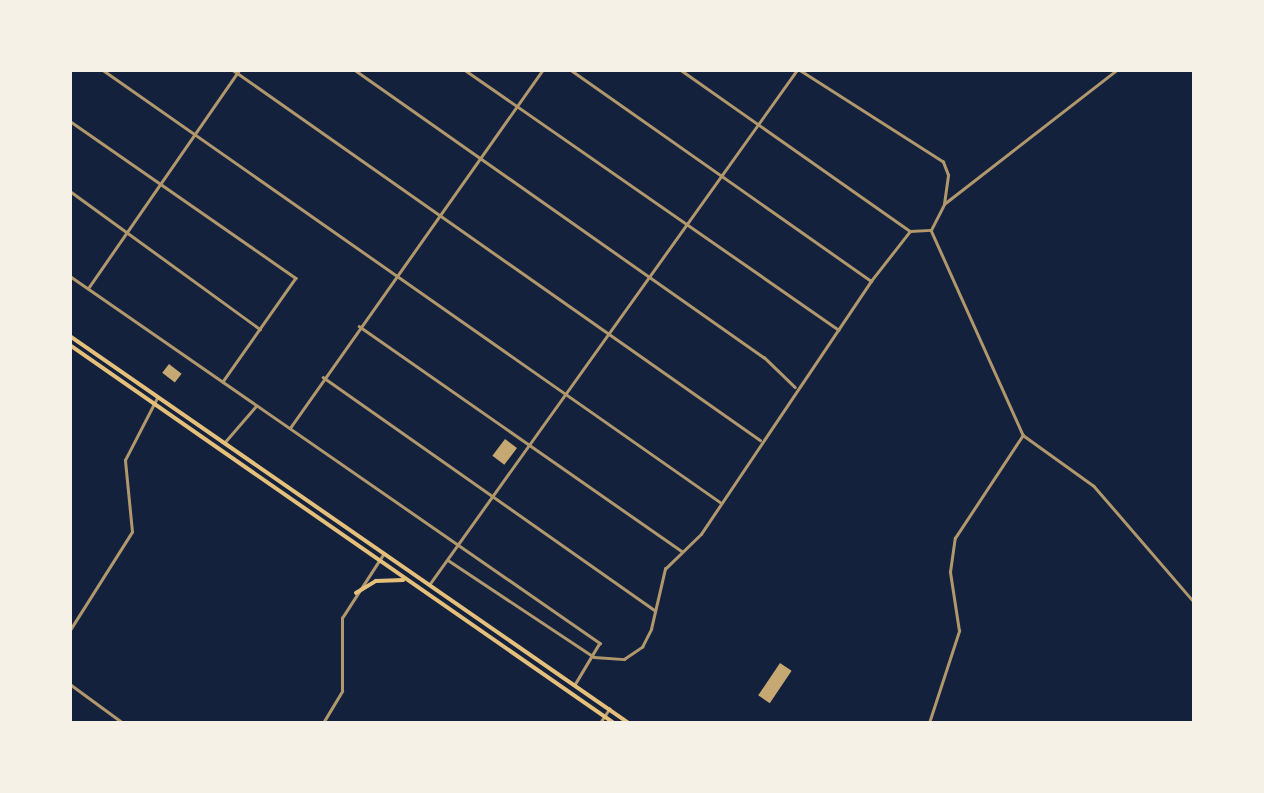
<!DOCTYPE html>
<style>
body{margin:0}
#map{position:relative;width:1264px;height:793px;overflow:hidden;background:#14213d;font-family:Lato,sans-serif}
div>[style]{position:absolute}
.building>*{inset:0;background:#c6a872;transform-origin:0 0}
.minor>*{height:2.5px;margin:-1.25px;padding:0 1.25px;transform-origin:1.25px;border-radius:1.25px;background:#b1986c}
.tertiary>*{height:2.5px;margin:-1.25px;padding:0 1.25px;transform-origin:1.25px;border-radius:1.25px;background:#b1986c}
.primary>*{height:3.5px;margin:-1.75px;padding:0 1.75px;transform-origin:1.75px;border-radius:1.75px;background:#e5c07b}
span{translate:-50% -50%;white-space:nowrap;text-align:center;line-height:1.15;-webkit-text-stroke:7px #f6f1e7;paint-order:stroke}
.frame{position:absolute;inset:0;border:72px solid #f6f1e7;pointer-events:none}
</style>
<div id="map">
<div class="building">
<i style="left:169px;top:364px;width:16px;height:11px;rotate:38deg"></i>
<i style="left:505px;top:439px;width:15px;height:21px;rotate:37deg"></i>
<i style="left:780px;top:663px;width:14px;height:39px;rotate:34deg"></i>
</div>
<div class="minor">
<i style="left:103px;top:70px;width:753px;rotate:35deg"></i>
<i style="left:233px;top:70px;width:644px;rotate:35.07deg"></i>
<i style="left:355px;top:70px;width:500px;rotate:35.1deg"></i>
<i style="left:764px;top:357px;width:43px;rotate:44.1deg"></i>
<i style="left:465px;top:70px;width:455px;rotate:34.8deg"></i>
<i style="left:571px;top:70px;width:367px;rotate:35.1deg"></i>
<i style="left:681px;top:70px;width:280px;rotate:35.1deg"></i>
<i style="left:70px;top:121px;width:275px;rotate:34.8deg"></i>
<i style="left:296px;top:278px;width:127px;rotate:125.1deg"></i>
<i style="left:70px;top:191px;width:235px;rotate:36deg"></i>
<i style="left:944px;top:204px;width:219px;rotate:-37.8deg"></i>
<i style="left:931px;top:230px;width:225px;rotate:65.8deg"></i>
<i style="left:1023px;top:435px;width:87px;rotate:35.7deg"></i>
<i style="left:1094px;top:486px;width:153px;rotate:49.2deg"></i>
<i style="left:70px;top:276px;width:645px;rotate:34.7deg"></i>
<i style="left:600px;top:643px;width:49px;rotate:120.8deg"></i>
<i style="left:89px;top:287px;width:264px;rotate:-55.3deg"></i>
<i style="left:359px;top:326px;width:393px;rotate:34.9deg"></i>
<i style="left:323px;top:377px;width:406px;rotate:35.1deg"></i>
<i style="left:290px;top:428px;width:438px;rotate:-54.8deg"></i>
<i style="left:224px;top:443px;width:49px;rotate:-49.1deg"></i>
<i style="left:448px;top:560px;width:175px;rotate:33.6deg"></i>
<i style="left:594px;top:657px;width:30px;rotate:4deg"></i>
<i style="left:624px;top:659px;width:22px;rotate:-34deg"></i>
<i style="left:642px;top:647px;width:20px;rotate:-63deg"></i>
<i style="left:651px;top:629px;width:62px;rotate:-76.9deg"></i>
<i style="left:665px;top:569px;width:50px;rotate:-44.2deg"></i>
<i style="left:701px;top:534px;width:305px;rotate:-56.1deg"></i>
<i style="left:871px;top:281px;width:63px;rotate:-52deg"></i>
<i style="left:910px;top:231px;width:21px;rotate:-3deg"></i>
<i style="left:931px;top:230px;width:29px;rotate:-63deg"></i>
<i style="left:944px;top:204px;width:29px;rotate:-82deg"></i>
<i style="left:948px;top:175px;width:14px;rotate:-111deg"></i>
<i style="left:943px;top:162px;width:171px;rotate:-147.4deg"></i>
<i style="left:429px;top:585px;width:633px;rotate:-54.45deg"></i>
<i style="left:70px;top:630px;width:116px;rotate:-57.7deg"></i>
<i style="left:132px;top:532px;width:72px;rotate:-95.6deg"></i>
<i style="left:125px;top:460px;width:70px;rotate:-62.7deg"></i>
<i style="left:70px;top:684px;width:66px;rotate:36.3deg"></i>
<i style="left:600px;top:723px;width:17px;rotate:-57deg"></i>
<i style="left:929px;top:723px;width:97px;rotate:-71.9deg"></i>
<i style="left:959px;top:631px;width:60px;rotate:-98.7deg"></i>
<i style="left:950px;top:572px;width:34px;rotate:-82deg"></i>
<i style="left:955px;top:538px;width:123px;rotate:-56.6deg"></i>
</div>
<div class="tertiary">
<i style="left:323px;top:723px;width:37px;rotate:-59deg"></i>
<i style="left:342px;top:691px;width:73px;rotate:-90deg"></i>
<i style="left:342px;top:618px;width:77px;rotate:-57.1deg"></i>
</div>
<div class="primary">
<i style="left:70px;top:336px;width:680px;rotate:34.7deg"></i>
<i style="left:70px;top:345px;width:662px;rotate:34.79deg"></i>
<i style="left:356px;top:593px;width:23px;rotate:-31deg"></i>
<i style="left:376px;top:581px;width:27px;rotate:-2deg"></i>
</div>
<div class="frame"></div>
</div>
